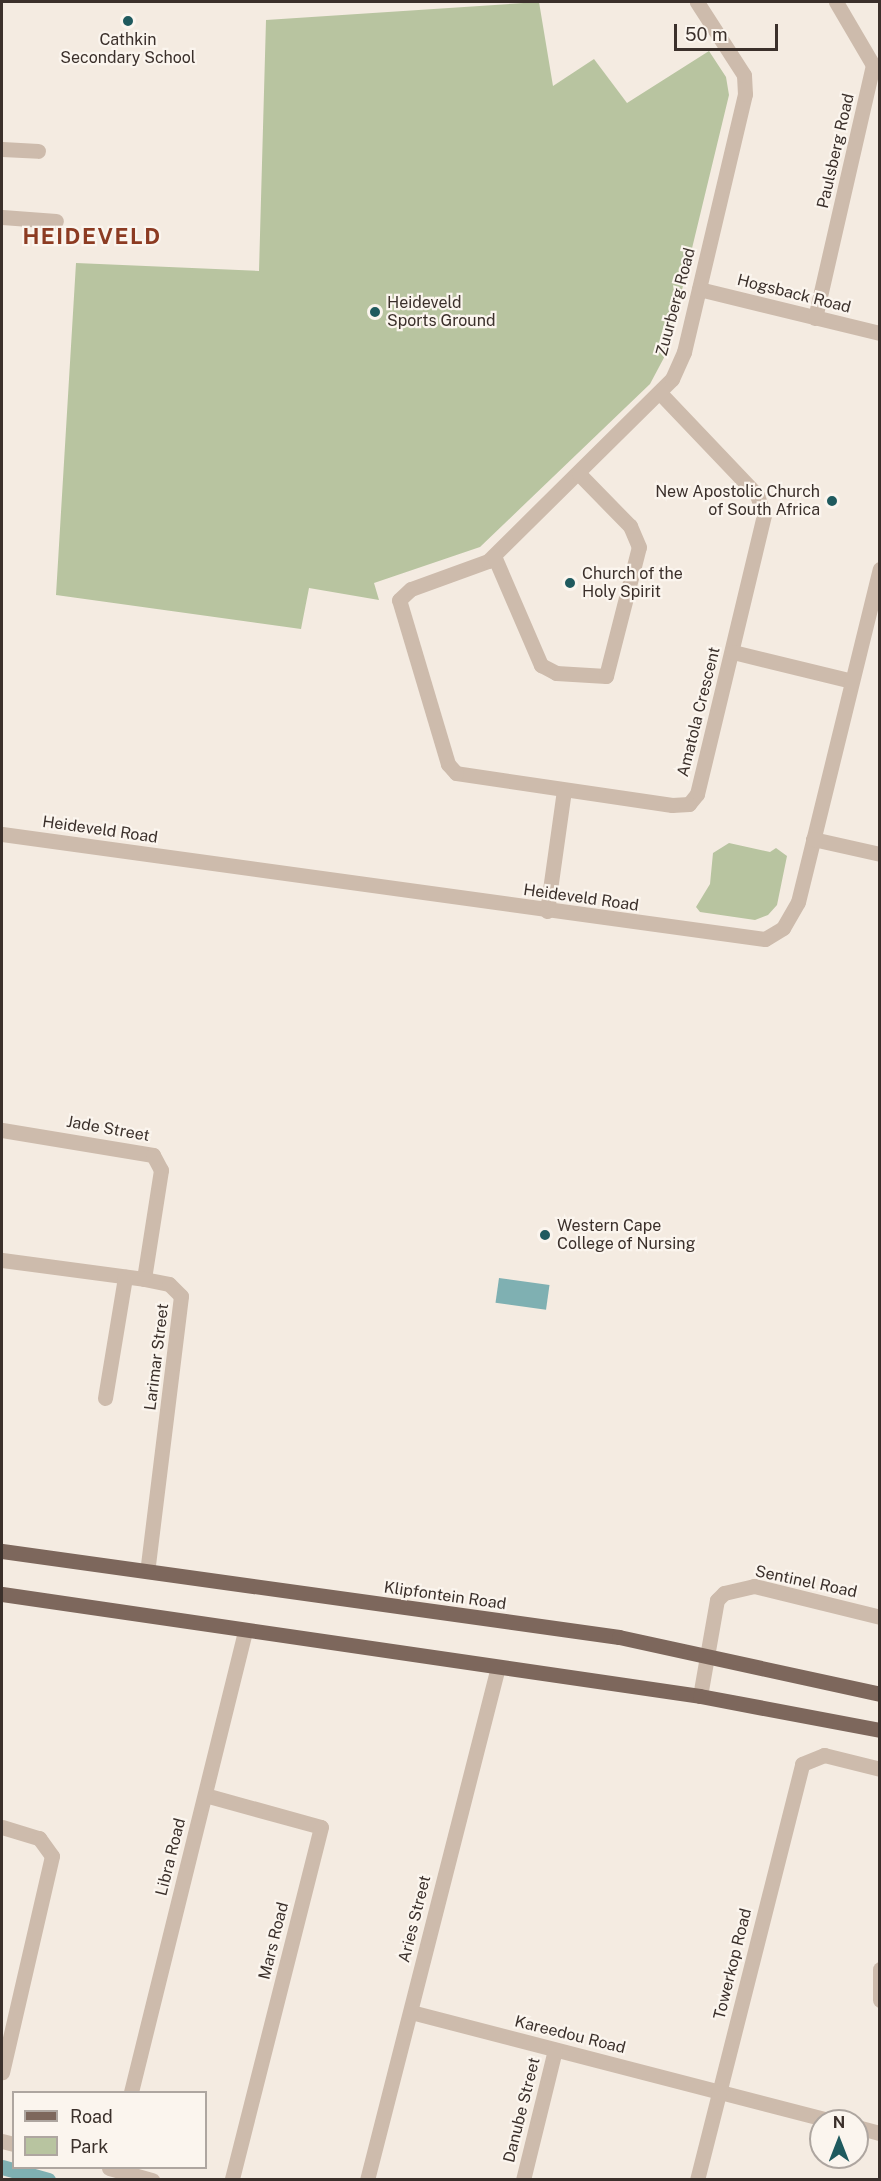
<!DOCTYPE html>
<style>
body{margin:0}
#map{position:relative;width:881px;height:2181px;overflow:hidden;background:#f4ebe1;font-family:"Public Sans",sans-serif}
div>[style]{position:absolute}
.green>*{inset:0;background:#b8c4a0}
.water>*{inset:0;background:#7fb0b2;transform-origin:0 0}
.canal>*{height:15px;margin:-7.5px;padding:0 7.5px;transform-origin:7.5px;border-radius:7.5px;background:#7fb0b2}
.minor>*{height:15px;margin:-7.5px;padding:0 7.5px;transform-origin:7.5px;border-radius:7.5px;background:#cdbbac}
.major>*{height:15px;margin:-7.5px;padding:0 7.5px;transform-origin:7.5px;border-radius:7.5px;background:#7d675c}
.dots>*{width:16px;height:16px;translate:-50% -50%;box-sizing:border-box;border:3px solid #fbf5ee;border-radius:50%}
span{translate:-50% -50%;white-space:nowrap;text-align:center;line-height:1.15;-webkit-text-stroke:4.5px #fbf5ee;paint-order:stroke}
.poi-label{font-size:16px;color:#3b302b}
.left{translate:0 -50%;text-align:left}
.right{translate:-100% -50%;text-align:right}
.street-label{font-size:16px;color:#3b302b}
.district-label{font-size:22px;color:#8c3b22;font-weight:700;letter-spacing:1.5px}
.frame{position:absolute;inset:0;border:3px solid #3b302b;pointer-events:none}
.legend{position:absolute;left:12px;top:2091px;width:195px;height:78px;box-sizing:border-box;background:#fbf5ee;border:2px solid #aea6a0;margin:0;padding:8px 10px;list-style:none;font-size:18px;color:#3b302b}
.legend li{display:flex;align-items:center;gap:12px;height:30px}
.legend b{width:30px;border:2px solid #aea6a0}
.north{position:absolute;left:809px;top:2109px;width:60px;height:60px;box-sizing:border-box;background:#fbf5ee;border:2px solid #aea6a0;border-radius:50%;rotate:0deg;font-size:16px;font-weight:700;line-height:24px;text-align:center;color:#3b302b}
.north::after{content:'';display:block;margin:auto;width:21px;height:27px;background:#1f5a5e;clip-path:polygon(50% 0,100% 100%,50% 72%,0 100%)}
.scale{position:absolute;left:674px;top:24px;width:104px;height:27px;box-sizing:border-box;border:3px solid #3b302b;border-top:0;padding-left:8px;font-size:18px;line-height:21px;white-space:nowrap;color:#3b302b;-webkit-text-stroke:4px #fbf5ee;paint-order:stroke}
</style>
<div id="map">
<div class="green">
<i style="clip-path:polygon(539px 2px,553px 86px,594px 59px,627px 103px,709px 51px,726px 77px,729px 95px,667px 352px,650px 384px,480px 547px,374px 583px,379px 600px,309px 588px,301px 629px,56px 595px,76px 263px,259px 271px,266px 20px)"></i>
<i style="clip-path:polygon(729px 843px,770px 852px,776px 848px,787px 856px,777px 905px,768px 915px,755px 920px,700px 912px,696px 907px,710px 884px,713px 853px)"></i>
</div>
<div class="water">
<i style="left:499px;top:1278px;width:51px;height:25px;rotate:8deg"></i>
</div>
<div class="canal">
<i style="left:2px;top:2167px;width:48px;rotate:15.8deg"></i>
</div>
<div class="minor">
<i style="left:2px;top:149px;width:36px;rotate:3deg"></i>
<i style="left:2px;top:217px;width:54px;rotate:4.2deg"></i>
<i style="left:699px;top:289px;width:186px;rotate:13.7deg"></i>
<i style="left:815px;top:318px;width:260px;rotate:-77.1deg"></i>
<i style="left:873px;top:65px;width:73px;rotate:-120.4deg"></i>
<i style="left:660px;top:393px;width:141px;rotate:46.4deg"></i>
<i style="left:757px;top:495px;width:21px;rotate:71deg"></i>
<i style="left:764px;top:515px;width:287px;rotate:103.5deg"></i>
<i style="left:697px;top:794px;width:13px;rotate:129deg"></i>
<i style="left:689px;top:804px;width:17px;rotate:177deg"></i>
<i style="left:672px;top:805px;width:218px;rotate:-171.6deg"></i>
<i style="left:456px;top:773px;width:12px;rotate:-132deg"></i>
<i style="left:448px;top:764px;width:171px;rotate:-106.6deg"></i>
<i style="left:399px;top:600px;width:16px;rotate:-43deg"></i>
<i style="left:411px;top:589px;width:82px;rotate:-20deg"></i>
<i style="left:488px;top:561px;width:259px;rotate:-44.7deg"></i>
<i style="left:672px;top:379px;width:30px;rotate:-66deg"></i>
<i style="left:684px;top:352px;width:265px;rotate:-76.7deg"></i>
<i style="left:745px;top:94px;width:19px;rotate:-93deg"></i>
<i style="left:744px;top:75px;width:87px;rotate:-122.8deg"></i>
<i style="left:494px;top:556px;width:119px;rotate:66.7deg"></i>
<i style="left:541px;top:665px;width:17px;rotate:28deg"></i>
<i style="left:556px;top:673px;width:50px;rotate:3.4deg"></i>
<i style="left:606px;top:676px;width:133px;rotate:-75.7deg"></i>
<i style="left:639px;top:547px;width:23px;rotate:-113deg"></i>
<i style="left:630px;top:526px;width:73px;rotate:-134.4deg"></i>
<i style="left:733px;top:652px;width:122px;rotate:13.7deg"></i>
<i style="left:2px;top:834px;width:770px;rotate:7.84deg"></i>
<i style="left:765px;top:939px;width:21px;rotate:-31deg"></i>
<i style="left:783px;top:928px;width:30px;rotate:-60deg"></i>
<i style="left:798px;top:902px;width:343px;rotate:-76.2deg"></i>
<i style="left:813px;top:839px;width:69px;rotate:12.6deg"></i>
<i style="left:547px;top:911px;width:122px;rotate:-82deg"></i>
<i style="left:2px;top:1130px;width:153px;rotate:9.4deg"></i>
<i style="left:153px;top:1155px;width:17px;rotate:62deg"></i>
<i style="left:161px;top:1170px;width:110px;rotate:98.9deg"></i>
<i style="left:2px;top:1260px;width:143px;rotate:7.6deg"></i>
<i style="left:144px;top:1279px;width:25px;rotate:11deg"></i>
<i style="left:169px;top:1284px;width:17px;rotate:45deg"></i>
<i style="left:181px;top:1296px;width:277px;rotate:97deg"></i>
<i style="left:105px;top:1398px;width:123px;rotate:-80.6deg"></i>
<i style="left:700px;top:1696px;width:97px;rotate:-80deg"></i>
<i style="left:717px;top:1600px;width:10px;rotate:-45deg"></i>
<i style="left:724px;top:1593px;width:31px;rotate:-13deg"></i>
<i style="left:754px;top:1586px;width:130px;rotate:13.8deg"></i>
<i style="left:205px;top:1795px;width:120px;rotate:15.4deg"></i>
<i style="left:321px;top:1827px;width:364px;rotate:104.2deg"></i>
<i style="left:2px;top:1827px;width:39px;rotate:17deg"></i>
<i style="left:39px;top:1838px;width:22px;rotate:54deg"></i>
<i style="left:52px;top:1856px;width:222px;rotate:103deg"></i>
<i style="left:880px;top:1969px;width:31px;rotate:90deg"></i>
<i style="left:411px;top:2012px;width:435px;rotate:14.5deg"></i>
<i style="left:131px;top:2092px;width:476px;rotate:-76.1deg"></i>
<i style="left:857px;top:2127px;width:24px;rotate:15deg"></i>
<i style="left:2px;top:2141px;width:12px;rotate:14deg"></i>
<i style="left:109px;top:2168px;width:45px;rotate:15.6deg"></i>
<i style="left:367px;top:2180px;width:529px;rotate:-75.68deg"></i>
<i style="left:523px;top:2180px;width:134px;rotate:-76.2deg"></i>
<i style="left:697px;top:2180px;width:429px;rotate:-75.8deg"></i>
<i style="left:802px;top:1764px;width:24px;rotate:-22deg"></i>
<i style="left:824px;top:1755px;width:58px;rotate:14deg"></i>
</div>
<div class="major">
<i style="left:2px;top:1551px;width:623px;rotate:7.93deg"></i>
<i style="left:619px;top:1637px;width:267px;rotate:12.3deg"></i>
<i style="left:2px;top:1594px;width:705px;rotate:8.31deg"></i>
<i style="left:700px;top:1696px;width:183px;rotate:10.7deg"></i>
</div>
<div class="dots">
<i style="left:128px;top:21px;background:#1f5a5e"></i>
<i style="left:375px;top:312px;background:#1f5a5e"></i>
<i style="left:832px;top:501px;background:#1f5a5e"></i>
<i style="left:570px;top:583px;background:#1f5a5e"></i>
<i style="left:545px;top:1235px;background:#1f5a5e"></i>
</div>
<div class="poi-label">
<span style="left:128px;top:49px">Cathkin<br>Secondary School</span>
<span class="left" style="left:387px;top:312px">Heideveld<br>Sports Ground</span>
<span class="right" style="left:820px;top:501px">New Apostolic Church<br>of South Africa</span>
<span class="left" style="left:582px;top:583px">Church of the<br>Holy Spirit</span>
<span class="left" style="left:557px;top:1235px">Western Cape<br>College of Nursing</span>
</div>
<div class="street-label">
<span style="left:836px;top:151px;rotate:-77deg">Paulsberg Road</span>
<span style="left:794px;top:294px;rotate:14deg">Hogsback Road</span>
<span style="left:676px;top:302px;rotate:-75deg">Zuurberg Road</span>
<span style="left:699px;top:712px;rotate:-76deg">Amatola Crescent</span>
<span style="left:100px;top:830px;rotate:8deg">Heideveld Road</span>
<span style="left:581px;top:898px;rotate:8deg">Heideveld Road</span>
<span style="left:108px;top:1129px;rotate:10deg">Jade Street</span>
<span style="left:157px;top:1357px;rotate:-83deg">Larimar Street</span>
<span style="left:806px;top:1582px;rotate:12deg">Sentinel Road</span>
<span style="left:445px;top:1596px;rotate:8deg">Klipfontein Road</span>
<span style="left:171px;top:1857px;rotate:-76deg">Libra Road</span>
<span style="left:415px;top:1919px;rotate:-76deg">Aries Street</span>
<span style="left:274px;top:1941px;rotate:-76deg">Mars Road</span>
<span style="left:733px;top:1964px;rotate:-76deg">Towerkop Road</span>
<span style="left:570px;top:2035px;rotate:14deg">Kareedou Road</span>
<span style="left:522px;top:2110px;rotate:-76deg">Danube Street</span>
</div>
<div class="district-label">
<span style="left:92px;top:237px">HEIDEVELD</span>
</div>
<div class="frame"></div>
<ul class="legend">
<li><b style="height:8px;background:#7d675c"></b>Road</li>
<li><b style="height:16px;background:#b8c4a0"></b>Park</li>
</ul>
<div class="north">N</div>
<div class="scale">50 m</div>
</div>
